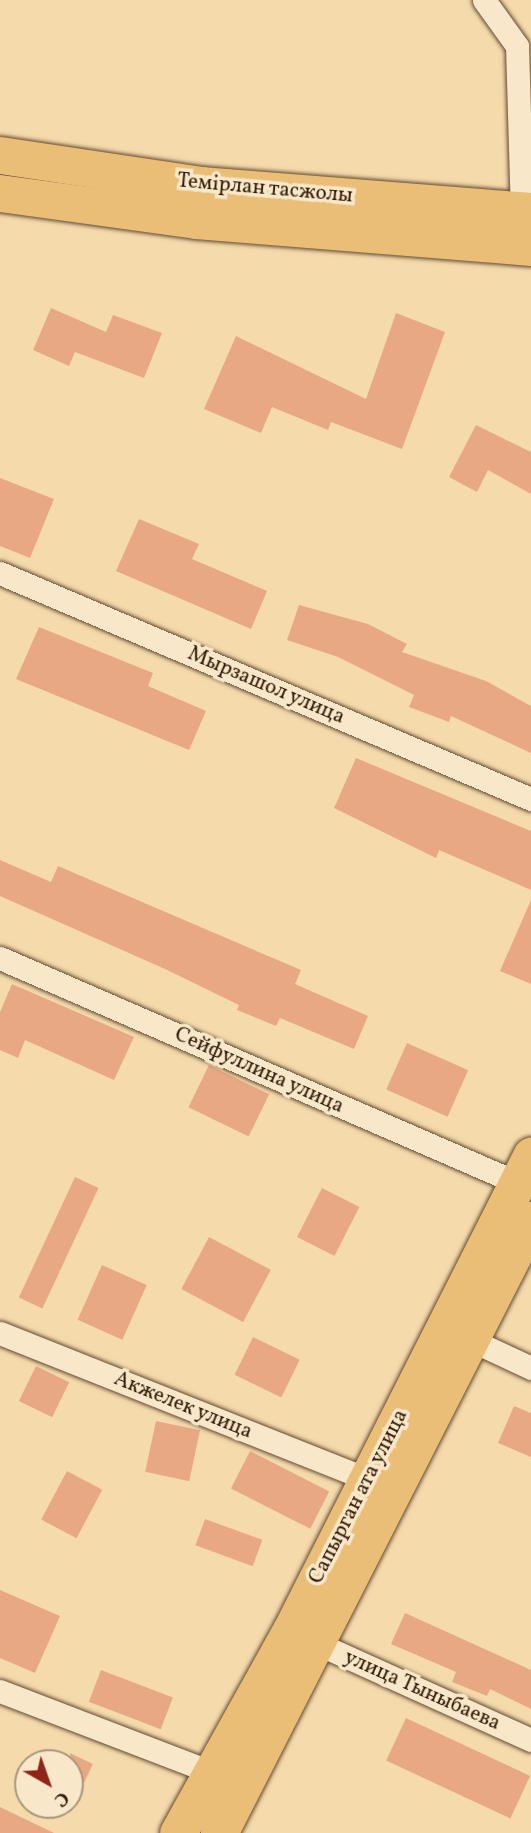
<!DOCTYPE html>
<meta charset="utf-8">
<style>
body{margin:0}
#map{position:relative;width:531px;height:1833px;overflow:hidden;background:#f5dbac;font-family:Vollkorn,serif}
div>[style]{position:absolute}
.building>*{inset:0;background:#e9a884;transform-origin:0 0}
.roads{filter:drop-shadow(0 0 2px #644a32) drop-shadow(0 0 2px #644a32)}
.minor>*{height:23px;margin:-11.5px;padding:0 11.5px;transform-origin:11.5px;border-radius:11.5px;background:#f8e8c9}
.primary>*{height:37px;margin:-18.5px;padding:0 18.5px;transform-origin:18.5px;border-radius:18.5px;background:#eabe76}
span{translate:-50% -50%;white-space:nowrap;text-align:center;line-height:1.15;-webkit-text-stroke:7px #f8e8c9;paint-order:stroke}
.street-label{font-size:21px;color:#331a09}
.north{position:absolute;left:14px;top:1749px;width:70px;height:70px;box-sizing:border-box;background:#f8e8c9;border:2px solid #a9967c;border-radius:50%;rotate:140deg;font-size:19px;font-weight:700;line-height:28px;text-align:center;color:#331a09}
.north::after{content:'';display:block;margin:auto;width:24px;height:32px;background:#8f2418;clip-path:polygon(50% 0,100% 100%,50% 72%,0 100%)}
</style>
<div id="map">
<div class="building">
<i style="clip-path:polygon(51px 308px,106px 332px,113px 315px,162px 333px,144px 378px,75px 352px,69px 366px,33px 350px)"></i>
<i style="clip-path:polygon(396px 313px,445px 332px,402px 449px,331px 422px,328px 430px,272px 407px,261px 433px,204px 409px,236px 336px,366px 399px)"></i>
<i style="clip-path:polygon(476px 425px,531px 452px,531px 494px,488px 470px,477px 492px,449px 477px)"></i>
<i style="clip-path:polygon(0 478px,54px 499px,30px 558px,0 546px)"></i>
<i style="clip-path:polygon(139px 519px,199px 544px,192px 559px,267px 591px,251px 629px,116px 571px)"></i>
<i style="clip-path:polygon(299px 605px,368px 624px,407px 644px,402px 652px,486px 681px,531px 706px,531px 753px,451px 716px,449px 722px,409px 707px,414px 695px,338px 657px,287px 640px)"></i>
<i style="clip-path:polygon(39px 627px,153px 673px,148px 686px,206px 711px,189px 750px,16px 679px)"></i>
<i style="clip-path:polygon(356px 758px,531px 831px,531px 890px,439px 850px,436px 858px,334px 808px)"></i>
<i style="clip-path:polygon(0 860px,51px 882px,58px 866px,301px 970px,295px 984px,368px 1016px,354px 1049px,280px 1018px,276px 1026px,237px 1010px,239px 1005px,165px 969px,0 896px)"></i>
<i style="clip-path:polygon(531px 900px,531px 984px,500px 971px)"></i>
<i style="clip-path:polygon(12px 984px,134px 1037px,114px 1080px,25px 1040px,18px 1058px,0 1050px,0 1012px)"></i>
<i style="left:407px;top:1043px;width:67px;height:51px;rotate:24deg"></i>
<i style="left:209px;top:1065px;width:67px;height:47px;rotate:26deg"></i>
<i style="left:75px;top:1177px;width:26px;height:133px;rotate:25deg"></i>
<i style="left:322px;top:1188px;width:42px;height:55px;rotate:27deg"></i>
<i style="left:209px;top:1237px;width:70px;height:59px;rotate:28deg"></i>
<i style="left:102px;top:1265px;width:49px;height:60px;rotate:24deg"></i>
<i style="left:253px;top:1337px;width:52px;height:42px;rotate:26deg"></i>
<i style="left:36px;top:1366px;width:37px;height:39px;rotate:26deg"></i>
<i style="clip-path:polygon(514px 1406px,531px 1413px,531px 1457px,498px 1443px)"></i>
<i style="left:156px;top:1421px;width:45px;height:52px;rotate:12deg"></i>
<i style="left:250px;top:1451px;width:89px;height:42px;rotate:27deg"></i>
<i style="left:67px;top:1471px;width:40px;height:55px;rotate:28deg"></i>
<i style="left:205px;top:1519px;width:61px;height:28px;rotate:20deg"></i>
<i style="clip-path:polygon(0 1590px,60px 1616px,35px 1673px,0 1658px)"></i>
<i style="clip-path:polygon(405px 1613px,531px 1670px,531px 1709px,490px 1689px,487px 1696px,452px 1682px,456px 1672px,391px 1644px)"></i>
<i style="left:101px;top:1670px;width:77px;height:34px;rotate:21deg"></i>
<i style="left:406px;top:1718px;width:137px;height:47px;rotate:25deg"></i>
<i style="clip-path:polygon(70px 1753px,93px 1764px,70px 1812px)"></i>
<i style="clip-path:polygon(0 1807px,54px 1833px,0 1833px)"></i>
</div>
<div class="roads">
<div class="minor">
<i style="left:484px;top:0;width:57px;rotate:54.3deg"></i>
<i style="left:517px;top:46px;width:165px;rotate:88.3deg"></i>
<i style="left:0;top:573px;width:577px;rotate:23.06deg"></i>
<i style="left:0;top:958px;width:565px;rotate:23.48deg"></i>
<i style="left:0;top:1333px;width:394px;rotate:21.7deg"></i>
<i style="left:471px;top:1340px;width:66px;rotate:25deg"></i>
<i style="left:314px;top:1642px;width:238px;rotate:24.3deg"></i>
<i style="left:0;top:1691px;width:226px;rotate:21deg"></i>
</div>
<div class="primary">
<i style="left:0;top:155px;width:202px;rotate:8.5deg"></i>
<i style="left:200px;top:185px;width:332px;rotate:4.5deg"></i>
<i style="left:0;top:193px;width:198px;rotate:7.8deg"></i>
<i style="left:196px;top:220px;width:336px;rotate:4.6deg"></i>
<i style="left:178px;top:1833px;width:230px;rotate:-60.9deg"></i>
<i style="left:290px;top:1632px;width:534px;rotate:-63.15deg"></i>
<i style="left:219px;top:1833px;width:688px;rotate:-63.03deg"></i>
</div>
</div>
<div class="street-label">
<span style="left:265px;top:189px;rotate:5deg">Темірлан тасжолы</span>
<span style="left:266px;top:686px;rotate:23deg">Мырзашол улица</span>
<span style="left:259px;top:1071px;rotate:24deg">Сейфуллина улица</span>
<span style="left:183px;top:1406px;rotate:22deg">Акжелек улица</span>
<span style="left:359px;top:1497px;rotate:-63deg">Сапырган ата улица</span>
<span style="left:422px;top:1691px;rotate:24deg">улица Тыныбаева</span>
</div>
<div class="north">С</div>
</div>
